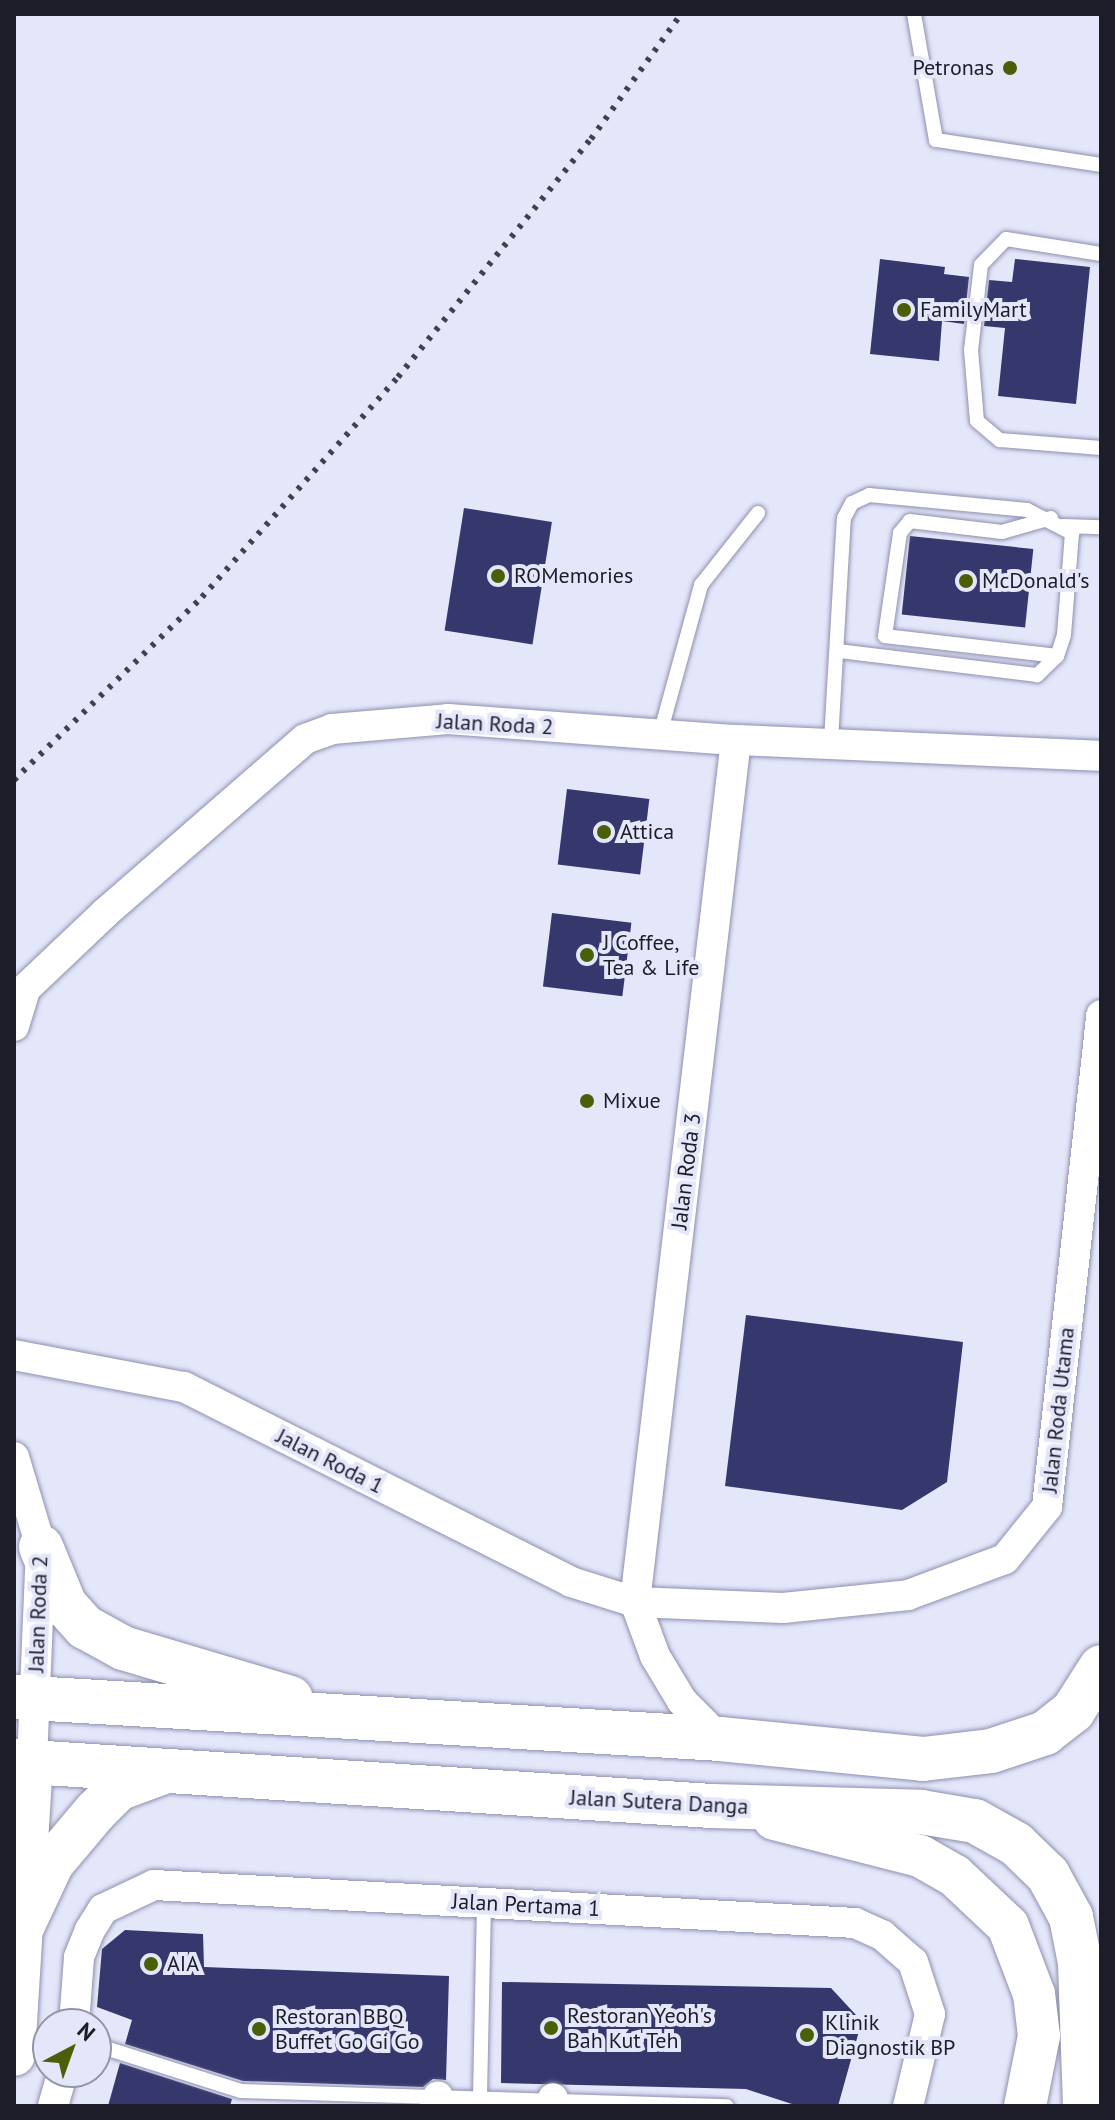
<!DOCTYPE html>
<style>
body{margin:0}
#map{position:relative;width:1115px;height:2120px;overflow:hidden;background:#e4e6fa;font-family:"PT Sans",sans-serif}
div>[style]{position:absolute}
.building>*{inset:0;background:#36376d;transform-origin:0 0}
.roads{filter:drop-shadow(0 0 2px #8d90af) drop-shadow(0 0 2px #8d90af)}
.lane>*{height:14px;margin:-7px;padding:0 7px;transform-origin:7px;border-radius:7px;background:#fff}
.street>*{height:30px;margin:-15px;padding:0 15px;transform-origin:15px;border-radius:15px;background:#fff}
.secondary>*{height:42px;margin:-21px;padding:0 21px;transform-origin:21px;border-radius:21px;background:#fff}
.primary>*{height:44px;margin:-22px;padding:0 22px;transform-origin:22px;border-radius:22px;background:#fff}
.rail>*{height:6px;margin-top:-3px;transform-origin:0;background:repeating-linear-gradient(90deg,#3f404e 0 4px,transparent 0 12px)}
.dots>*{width:22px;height:22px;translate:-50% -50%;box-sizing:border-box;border:4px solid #e4e6fa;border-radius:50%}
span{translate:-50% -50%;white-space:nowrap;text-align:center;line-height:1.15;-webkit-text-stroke:8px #e4e6fa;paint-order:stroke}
.poi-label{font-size:22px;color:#1c1d29}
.right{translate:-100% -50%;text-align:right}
.left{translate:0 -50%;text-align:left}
.street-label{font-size:22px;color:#1c1d29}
.frame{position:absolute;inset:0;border:16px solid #1c1d29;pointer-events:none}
.north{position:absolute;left:32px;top:2008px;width:80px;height:80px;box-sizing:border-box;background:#e4e6fa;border:2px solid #9496a6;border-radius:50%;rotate:41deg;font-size:22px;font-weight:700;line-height:32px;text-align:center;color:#1c1d29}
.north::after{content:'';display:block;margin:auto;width:28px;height:36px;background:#4a5f08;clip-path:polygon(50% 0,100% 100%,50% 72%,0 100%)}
</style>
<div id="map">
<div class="building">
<i style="clip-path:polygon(880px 259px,945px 267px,944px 274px,969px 277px,964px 324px,942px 321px,939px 361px,870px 354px)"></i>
<i style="clip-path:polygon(1015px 259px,1090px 267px,1076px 404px,998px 396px,1005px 328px,984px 326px,989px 280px,1012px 282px)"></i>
<i style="left:464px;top:508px;width:89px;height:124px;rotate:9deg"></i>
<i style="left:910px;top:536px;width:124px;height:79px;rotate:6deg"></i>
<i style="left:567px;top:789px;width:83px;height:76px;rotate:7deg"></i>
<i style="left:552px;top:913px;width:80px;height:74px;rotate:7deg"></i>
<i style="clip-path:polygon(746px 1315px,963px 1342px,947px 1482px,902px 1510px,725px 1486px)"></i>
<i style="clip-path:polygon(125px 1930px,203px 1934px,204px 1967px,449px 1976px,446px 2080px,433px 2079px,423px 2087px,243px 2081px,125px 2044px,132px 2020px,97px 2007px,102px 1949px)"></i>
<i style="clip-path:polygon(502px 1982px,831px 1988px,856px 2015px,859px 2031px,838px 2106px,798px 2106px,746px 2089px,501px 2083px)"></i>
<i style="clip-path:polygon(120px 2063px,232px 2099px,230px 2106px,108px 2106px)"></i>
</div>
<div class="roads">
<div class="lane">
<i style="left:914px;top:14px;width:128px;rotate:80.1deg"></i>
<i style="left:936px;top:140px;width:167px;rotate:8.6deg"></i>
<i style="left:1101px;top:254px;width:96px;rotate:-171deg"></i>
<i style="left:1006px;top:239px;width:36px;rotate:134deg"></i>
<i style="left:981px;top:265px;width:86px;rotate:96.7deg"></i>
<i style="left:971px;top:350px;width:71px;rotate:85.2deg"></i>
<i style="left:977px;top:421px;width:30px;rotate:40deg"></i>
<i style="left:1000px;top:440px;width:101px;rotate:4.5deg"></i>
<i style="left:1051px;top:518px;width:51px;rotate:164.1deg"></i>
<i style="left:1002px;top:532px;width:93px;rotate:-173.2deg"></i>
<i style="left:910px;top:521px;width:16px;rotate:130deg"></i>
<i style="left:900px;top:533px;width:104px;rotate:98.3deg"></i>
<i style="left:885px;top:636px;width:173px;rotate:6.6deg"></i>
<i style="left:1063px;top:526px;width:38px;rotate:2deg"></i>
<i style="left:660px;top:734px;width:155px;rotate:-74.6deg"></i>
<i style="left:701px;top:585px;width:92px;rotate:-51.6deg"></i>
<i style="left:831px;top:741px;width:223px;rotate:-86.7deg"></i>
<i style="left:844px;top:518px;width:17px;rotate:-62deg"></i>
<i style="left:852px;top:503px;width:19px;rotate:-25deg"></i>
<i style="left:869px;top:495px;width:159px;rotate:5.4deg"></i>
<i style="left:1027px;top:510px;width:51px;rotate:27.1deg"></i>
<i style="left:1072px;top:533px;width:102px;rotate:94.5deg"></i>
<i style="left:1064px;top:635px;width:22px;rotate:108deg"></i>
<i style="left:1057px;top:656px;width:28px;rotate:136deg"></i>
<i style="left:1037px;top:675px;width:200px;rotate:-173.1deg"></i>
<i style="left:96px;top:2045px;width:152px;rotate:17.6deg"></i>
<i style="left:241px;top:2091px;width:486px;rotate:1.8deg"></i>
<i style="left:480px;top:2096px;width:193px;rotate:-88.8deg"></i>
</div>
<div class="street">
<i style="left:14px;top:1026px;width:39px;rotate:-73deg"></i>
<i style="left:25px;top:989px;width:110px;rotate:-43.5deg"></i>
<i style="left:105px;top:913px;width:265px;rotate:-41deg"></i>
<i style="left:305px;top:739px;width:29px;rotate:-20deg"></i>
<i style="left:332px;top:729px;width:116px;rotate:-4.9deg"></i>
<i style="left:448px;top:719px;width:289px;rotate:4.2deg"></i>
<i style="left:736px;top:740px;width:365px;rotate:2.5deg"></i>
<i style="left:14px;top:1355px;width:173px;rotate:10.7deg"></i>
<i style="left:184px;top:1387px;width:433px;rotate:26.7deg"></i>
<i style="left:571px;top:1582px;width:67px;rotate:17.4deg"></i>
<i style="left:635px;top:1602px;width:148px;rotate:2.3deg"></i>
<i style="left:783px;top:1608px;width:126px;rotate:-5.9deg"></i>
<i style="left:908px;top:1595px;width:103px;rotate:-20.4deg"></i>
<i style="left:1005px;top:1559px;width:67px;rotate:-51.1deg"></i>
<i style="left:1047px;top:1507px;width:495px;rotate:-83.7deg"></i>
<i style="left:14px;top:1457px;width:94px;rotate:73.3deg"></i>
<i style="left:41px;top:1547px;width:215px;rotate:92.4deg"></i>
<i style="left:720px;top:1739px;width:54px;rotate:-135deg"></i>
<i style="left:682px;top:1701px;width:52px;rotate:-121deg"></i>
<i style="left:655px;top:1656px;width:58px;rotate:-110.3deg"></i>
<i style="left:635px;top:1602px;width:868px;rotate:-83.32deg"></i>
<i style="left:74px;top:2024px;width:67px;rotate:-85.7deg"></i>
<i style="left:79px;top:1957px;width:29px;rotate:-68deg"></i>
<i style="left:90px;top:1930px;width:25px;rotate:-58deg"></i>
<i style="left:103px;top:1909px;width:56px;rotate:-25.2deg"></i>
<i style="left:154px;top:1885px;width:702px;rotate:3.1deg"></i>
<i style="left:855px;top:1923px;width:30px;rotate:24deg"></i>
<i style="left:882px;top:1935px;width:41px;rotate:41.1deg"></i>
<i style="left:913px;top:1962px;width:55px;rotate:71.9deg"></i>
<i style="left:930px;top:2014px;width:95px;rotate:103.4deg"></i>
<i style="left:53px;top:2106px;width:35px;rotate:-74deg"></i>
<i style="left:435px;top:2106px;width:10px;rotate:-73deg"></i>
<i style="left:551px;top:2106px;width:8px;rotate:-76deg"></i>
</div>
<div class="secondary">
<i style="left:774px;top:1819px;width:151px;rotate:14.2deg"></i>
<i style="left:920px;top:1856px;width:40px;rotate:29.7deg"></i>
<i style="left:955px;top:1876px;width:73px;rotate:43.3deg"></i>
<i style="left:1008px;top:1926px;width:73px;rotate:69.1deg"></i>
<i style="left:1034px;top:1994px;width:42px;rotate:83.2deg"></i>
<i style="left:1039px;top:2036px;width:71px;rotate:101.3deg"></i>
<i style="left:14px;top:2055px;width:294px;rotate:-86.5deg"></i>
</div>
<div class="primary">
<i style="left:41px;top:1547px;width:63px;rotate:67.5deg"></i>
<i style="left:65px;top:1605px;width:30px;rotate:48deg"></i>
<i style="left:85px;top:1627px;width:43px;rotate:28.9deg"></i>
<i style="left:123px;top:1648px;width:175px;rotate:16.6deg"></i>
<i style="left:14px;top:1697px;width:707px;rotate:3.4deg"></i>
<i style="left:720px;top:1739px;width:204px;rotate:5.6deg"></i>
<i style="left:923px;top:1759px;width:68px;rotate:-6.7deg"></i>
<i style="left:991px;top:1751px;width:57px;rotate:-18.4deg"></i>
<i style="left:1045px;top:1733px;width:36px;rotate:-38deg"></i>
<i style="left:1073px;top:1711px;width:52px;rotate:-57.5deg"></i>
<i style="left:14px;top:1761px;width:699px;rotate:3.69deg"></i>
<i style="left:712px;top:1806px;width:209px;rotate:1.6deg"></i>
<i style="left:921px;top:1812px;width:55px;rotate:9.5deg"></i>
<i style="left:975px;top:1821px;width:47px;rotate:29.3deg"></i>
<i style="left:1016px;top:1844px;width:45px;rotate:44.1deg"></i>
<i style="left:1048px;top:1875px;width:48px;rotate:61.3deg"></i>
<i style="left:1071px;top:1917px;width:47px;rotate:78.9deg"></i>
<i style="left:1080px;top:1963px;width:143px;rotate:88deg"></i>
<i style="left:23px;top:1925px;width:68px;rotate:-64.9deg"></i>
<i style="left:52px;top:1863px;width:67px;rotate:-49.9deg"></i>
<i style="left:95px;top:1812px;width:33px;rotate:-45deg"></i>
<i style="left:118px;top:1789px;width:46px;rotate:-20.4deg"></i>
</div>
</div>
<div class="rail">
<i style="left:14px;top:780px;width:262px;rotate:-44.2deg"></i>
<i style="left:202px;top:597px;width:295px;rotate:-48.3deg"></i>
<i style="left:398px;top:377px;width:306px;rotate:-51deg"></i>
<i style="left:591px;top:139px;width:154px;rotate:-54.2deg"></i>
</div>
<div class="dots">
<i style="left:1010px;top:68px;background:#4a5f08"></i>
<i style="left:904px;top:310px;background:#4a5f08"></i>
<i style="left:498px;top:576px;background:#4a5f08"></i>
<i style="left:966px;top:581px;background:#4a5f08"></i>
<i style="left:604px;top:832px;background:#4a5f08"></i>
<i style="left:587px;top:955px;background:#4a5f08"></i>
<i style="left:587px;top:1101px;background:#4a5f08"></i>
<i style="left:151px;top:1964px;background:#4a5f08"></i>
<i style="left:551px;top:2028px;background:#4a5f08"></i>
<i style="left:259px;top:2029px;background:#4a5f08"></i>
<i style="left:807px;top:2035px;background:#4a5f08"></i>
</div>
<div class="poi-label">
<span class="right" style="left:994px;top:68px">Petronas</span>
<span class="left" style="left:920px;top:310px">FamilyMart</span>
<span class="left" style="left:514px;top:576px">ROMemories</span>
<span class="left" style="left:982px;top:581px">McDonald's</span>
<span class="left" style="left:620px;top:832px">Attica</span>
<span class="left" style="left:603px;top:955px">J Coffee,<br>Tea &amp; Life</span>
<span class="left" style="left:603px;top:1101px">Mixue</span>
<span class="left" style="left:167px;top:1964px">AIA</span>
<span class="left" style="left:567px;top:2028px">Restoran Yeoh's<br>Bah Kut Teh</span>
<span class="left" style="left:275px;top:2029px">Restoran BBQ<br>Buffet Go Gi Go</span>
<span class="left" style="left:825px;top:2035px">Klinik<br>Diagnostik BP</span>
</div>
<div class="street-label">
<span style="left:495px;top:724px;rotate:3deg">Jalan Roda 2</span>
<span style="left:686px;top:1171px;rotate:-83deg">Jalan Roda 3</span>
<span style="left:1058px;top:1410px;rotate:-84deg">Jalan Roda Utama</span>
<span style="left:330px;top:1461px;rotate:27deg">Jalan Roda 1</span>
<span style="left:38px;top:1614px;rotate:-88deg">Jalan Roda 2</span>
<span style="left:659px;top:1802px;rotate:3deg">Jalan Sutera Danga</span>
<span style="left:526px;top:1905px;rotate:3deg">Jalan Pertama 1</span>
</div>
<div class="frame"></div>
<div class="north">N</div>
</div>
